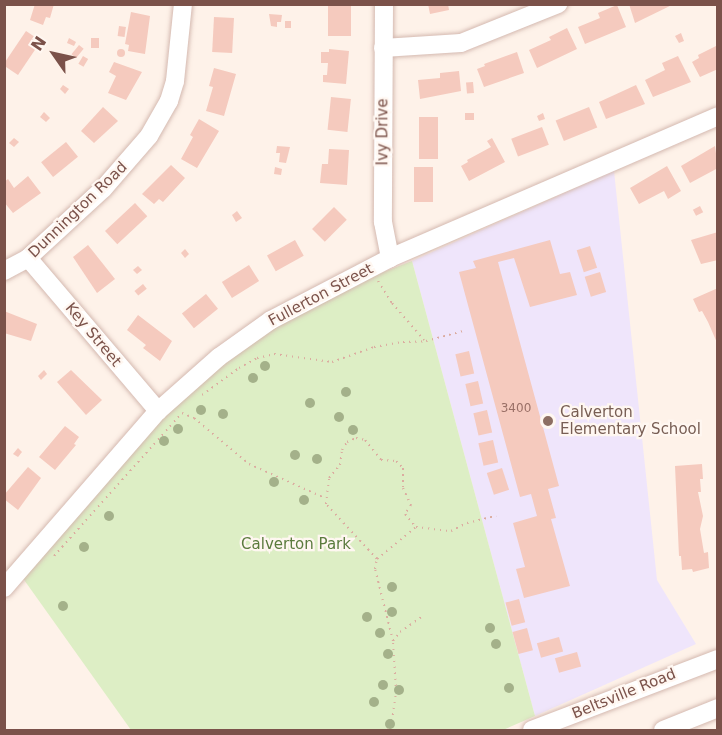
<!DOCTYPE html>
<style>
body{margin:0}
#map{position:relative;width:722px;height:735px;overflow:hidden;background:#fef2e9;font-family:"DejaVu Sans",sans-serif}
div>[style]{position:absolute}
.education>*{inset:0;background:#efe5fb}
.green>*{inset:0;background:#ddeec5}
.building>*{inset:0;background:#f5cabe;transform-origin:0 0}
.round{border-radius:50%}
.path>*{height:2px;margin-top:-1px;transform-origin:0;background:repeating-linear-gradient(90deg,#dbaca0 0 1.5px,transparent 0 6px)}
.roads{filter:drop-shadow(0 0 2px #d4b9b0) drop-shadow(0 0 2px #d4b9b0)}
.minor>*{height:18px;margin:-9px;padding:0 9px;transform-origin:9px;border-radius:9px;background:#fff}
.trees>*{width:10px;height:10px;margin:-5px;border-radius:50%;background:#a4b18a}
.dots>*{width:16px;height:16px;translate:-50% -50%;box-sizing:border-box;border:3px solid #fff7f1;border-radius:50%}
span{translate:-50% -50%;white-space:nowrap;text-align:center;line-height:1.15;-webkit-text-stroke:4.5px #fff7f1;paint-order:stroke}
.number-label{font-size:12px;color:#9a7067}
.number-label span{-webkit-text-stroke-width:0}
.street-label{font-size:15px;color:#7b524a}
.education-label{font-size:15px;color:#785e54}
.left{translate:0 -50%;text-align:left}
.park-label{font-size:15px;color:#5b7b3d}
.frame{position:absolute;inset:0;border:6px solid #7b524a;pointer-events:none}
.north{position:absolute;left:24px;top:24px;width:60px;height:60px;-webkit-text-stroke:4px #fff7f1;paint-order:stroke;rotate:304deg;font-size:16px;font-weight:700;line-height:24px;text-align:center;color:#7b524a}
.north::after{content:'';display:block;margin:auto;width:21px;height:27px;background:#7b524a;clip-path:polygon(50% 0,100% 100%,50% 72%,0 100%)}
</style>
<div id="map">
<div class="education">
<i style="clip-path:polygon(614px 171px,657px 580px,696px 644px,535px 716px,412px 261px)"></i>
</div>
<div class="green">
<i style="clip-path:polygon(412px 261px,535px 716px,503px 730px,131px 730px,22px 577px,184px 394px,276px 324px,365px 279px)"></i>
</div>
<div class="building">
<i style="clip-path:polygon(35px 4px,54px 4px,50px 18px,46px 17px,43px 25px,30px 20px)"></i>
<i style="left:328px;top:4px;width:23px;height:32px"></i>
<i style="clip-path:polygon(428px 4px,448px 4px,449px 10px,430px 14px)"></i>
<i style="clip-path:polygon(629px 4px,674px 4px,635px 23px)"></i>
<i style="clip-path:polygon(617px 5px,626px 27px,585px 44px,578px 27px,600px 18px,598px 13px)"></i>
<i style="clip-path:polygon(131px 12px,150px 16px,145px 54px,128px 51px,129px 45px,125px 44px)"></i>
<i style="clip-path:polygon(269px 14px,282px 15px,281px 22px,277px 22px,277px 27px,271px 26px)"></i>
<i style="left:214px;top:17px;width:20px;height:35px;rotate:3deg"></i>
<i style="left:285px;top:21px;width:6px;height:7px"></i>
<i style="left:119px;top:26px;width:7px;height:10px;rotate:8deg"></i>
<i style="clip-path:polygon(567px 28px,577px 49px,537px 68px,529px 50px,551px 40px,549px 37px)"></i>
<i style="left:26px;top:31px;width:18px;height:41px;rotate:34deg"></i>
<i style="clip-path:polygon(681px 33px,684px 41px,679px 43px,675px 36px)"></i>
<i style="clip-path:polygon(69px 38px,76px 42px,74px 46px,67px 43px)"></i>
<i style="left:91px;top:38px;width:8px;height:10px"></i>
<i style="left:79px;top:45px;width:6px;height:12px;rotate:39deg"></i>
<i style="clip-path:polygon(718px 45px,718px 69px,700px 77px,692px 62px,699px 58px,698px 55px)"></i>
<i style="clip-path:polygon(329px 49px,349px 51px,346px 84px,323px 82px,323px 75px,327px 75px,328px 63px,321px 63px,321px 52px,329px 52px)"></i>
<i class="round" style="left:117px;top:49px;width:8px;height:8px"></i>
<i style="clip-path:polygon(517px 52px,524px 73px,484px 87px,477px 69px,485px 66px,484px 64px)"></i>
<i style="left:83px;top:56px;width:6px;height:9px;rotate:31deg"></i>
<i style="clip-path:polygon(678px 56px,691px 82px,653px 97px,645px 80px,665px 70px,662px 63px)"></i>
<i style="clip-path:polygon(114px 62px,142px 72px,126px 100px,108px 93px,116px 76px,109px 72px)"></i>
<i style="clip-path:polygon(214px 68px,236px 74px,224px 116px,206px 111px,213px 87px,209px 86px)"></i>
<i style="clip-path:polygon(459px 71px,461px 91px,420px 99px,418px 80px,440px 78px,440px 73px)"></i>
<i style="left:473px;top:82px;width:11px;height:7px;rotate:85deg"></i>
<i style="clip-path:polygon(63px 85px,69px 89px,65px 94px,60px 89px)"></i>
<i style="clip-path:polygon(636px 85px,645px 104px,606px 119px,599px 102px)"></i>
<i style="left:331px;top:97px;width:20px;height:33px;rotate:6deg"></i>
<i style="clip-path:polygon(103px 107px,118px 121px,94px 143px,81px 131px)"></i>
<i style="left:589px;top:107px;width:22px;height:36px;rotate:68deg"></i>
<i style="clip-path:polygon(44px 112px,50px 118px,46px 122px,40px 117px)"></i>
<i style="left:465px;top:113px;width:9px;height:7px"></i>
<i style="clip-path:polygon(543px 113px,545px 119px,539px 121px,537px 116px)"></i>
<i style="left:419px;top:117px;width:19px;height:42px"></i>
<i style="clip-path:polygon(199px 119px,219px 131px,197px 168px,181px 159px,193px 137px,190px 135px)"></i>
<i style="left:542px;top:127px;width:19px;height:33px;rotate:69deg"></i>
<i style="clip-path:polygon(14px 138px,19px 142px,14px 147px,9px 143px)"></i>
<i style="clip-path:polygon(492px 138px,505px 162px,469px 181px,461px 166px,468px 162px,467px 160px,491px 147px,487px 141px)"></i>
<i style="left:66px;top:142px;width:19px;height:32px;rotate:51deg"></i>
<i style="clip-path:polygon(277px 146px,290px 147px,286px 163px,279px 162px,280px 153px,276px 153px)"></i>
<i style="clip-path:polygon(715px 146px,718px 168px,690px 183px,681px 166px)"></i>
<i style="clip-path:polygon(329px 149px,349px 150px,347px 185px,320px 183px,322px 164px,328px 164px)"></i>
<i style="clip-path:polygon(171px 165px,185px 178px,163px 202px,159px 199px,154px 204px,142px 194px)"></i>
<i style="clip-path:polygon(667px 166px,681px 191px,668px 199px,664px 191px,639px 204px,630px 188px)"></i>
<i style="clip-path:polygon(275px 167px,282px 169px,281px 175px,274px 174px)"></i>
<i style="left:414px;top:167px;width:19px;height:35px"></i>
<i style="clip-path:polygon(28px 176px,41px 193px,13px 213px,4px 202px,4px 182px,8px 179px,14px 188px)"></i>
<i style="left:135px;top:203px;width:18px;height:41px;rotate:47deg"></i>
<i style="left:700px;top:206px;width:7px;height:8px;rotate:63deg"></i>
<i style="left:334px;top:207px;width:18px;height:31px;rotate:45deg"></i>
<i style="clip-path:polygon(237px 211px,242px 218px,236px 222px,232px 215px)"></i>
<i style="clip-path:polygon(718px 232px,718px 260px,701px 264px,691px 240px)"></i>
<i style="left:295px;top:240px;width:18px;height:32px;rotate:61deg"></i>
<i style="clip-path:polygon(550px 240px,560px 274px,570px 272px,577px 295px,530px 307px,514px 258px,498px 262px,559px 486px,548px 489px,556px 518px,551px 519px,570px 586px,524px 598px,516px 569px,525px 567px,513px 523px,537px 516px,531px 494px,520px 497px,459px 272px,476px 268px,473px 261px)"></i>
<i style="clip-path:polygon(88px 245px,115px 279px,97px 293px,73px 257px)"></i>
<i style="left:590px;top:246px;width:23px;height:14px;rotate:72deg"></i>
<i style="clip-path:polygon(185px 249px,189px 254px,185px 258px,181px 253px)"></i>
<i style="left:249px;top:265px;width:19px;height:32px;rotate:58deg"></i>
<i style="clip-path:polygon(138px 266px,142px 270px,137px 274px,133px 270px)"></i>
<i style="left:600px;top:272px;width:21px;height:16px;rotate:73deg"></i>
<i style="left:143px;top:284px;width:6px;height:11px;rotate:51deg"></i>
<i style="clip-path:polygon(718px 288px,718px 345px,708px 322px,702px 311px,699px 312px,693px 299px)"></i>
<i style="left:206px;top:294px;width:19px;height:31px;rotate:51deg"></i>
<i style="clip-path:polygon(4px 311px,37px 324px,31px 341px,4px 333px)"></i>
<i style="clip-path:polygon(138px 315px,172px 341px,160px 361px,143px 348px,146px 345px,127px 330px)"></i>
<i style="left:469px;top:351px;width:23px;height:14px;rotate:77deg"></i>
<i style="clip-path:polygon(44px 370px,47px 374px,41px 380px,38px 376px)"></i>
<i style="clip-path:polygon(71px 370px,102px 400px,86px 415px,57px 382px)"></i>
<i style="left:478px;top:381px;width:23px;height:13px;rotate:77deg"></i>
<i style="left:487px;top:410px;width:23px;height:14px;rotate:77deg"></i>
<i style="clip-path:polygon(65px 426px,79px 437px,74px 444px,76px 445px,55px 470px,39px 457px)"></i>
<i style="left:493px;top:440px;width:23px;height:15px;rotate:77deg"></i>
<i style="clip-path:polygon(18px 448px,22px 452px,18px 457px,13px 454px)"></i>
<i style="clip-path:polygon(702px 464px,703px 479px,700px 479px,701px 492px,698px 492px,703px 516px,700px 529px,704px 553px,708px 552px,709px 568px,693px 572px,692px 569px,682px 570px,681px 556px,679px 556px,675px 466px)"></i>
<i style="clip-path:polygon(28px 467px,41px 478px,18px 510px,4px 499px,4px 495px)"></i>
<i style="left:502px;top:468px;width:23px;height:16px;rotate:72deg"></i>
<i style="left:519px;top:599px;width:24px;height:14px;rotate:75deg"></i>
<i style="left:527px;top:628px;width:23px;height:15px;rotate:75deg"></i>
<i style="left:559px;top:637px;width:15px;height:23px;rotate:74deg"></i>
<i style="left:577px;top:652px;width:15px;height:23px;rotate:74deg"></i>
</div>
<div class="path">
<i style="left:378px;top:281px;width:26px;rotate:58deg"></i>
<i style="left:392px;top:303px;width:49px;rotate:49.1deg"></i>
<i style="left:202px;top:395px;width:46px;rotate:-36.1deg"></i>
<i style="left:239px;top:368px;width:21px;rotate:-29deg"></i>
<i style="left:257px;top:358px;width:17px;rotate:-13deg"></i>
<i style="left:274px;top:354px;width:59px;rotate:7.9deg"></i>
<i style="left:332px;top:362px;width:45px;rotate:-19.7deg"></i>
<i style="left:374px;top:347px;width:29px;rotate:-10deg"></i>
<i style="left:403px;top:342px;width:23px;rotate:-2deg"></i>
<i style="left:426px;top:341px;width:39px;rotate:-15deg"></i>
<i style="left:182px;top:413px;width:13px;rotate:23deg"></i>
<i style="left:194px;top:418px;width:72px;rotate:39.9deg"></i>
<i style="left:249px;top:464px;width:83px;rotate:24.1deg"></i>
<i style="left:54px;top:556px;width:192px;rotate:-48.2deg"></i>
<i style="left:377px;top:559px;width:50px;rotate:-39.4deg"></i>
<i style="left:393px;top:641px;width:74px;rotate:-104deg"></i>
<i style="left:375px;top:569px;width:10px;rotate:-79deg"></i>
<i style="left:377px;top:559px;width:75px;rotate:-132.8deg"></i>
<i style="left:326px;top:504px;width:26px;rotate:-83deg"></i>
<i style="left:329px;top:478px;width:17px;rotate:-50deg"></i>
<i style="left:340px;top:465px;width:15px;rotate:-82deg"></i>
<i style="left:342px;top:450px;width:9px;rotate:-58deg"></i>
<i style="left:347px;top:442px;width:10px;rotate:-24deg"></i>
<i style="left:356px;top:438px;width:9px;rotate:13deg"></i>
<i style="left:365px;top:440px;width:26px;rotate:51deg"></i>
<i style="left:381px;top:460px;width:15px;rotate:4deg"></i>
<i style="left:396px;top:461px;width:10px;rotate:45deg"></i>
<i style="left:403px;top:468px;width:20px;rotate:90deg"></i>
<i style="left:403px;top:488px;width:19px;rotate:65deg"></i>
<i style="left:411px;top:505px;width:11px;rotate:124deg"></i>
<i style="left:405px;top:514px;width:17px;rotate:50deg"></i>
<i style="left:416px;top:527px;width:35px;rotate:7deg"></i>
<i style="left:451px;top:531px;width:18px;rotate:-27deg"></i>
<i style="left:467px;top:523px;width:30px;rotate:-14deg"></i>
<i style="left:388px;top:730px;width:10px;rotate:-66deg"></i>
<i style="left:392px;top:721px;width:29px;rotate:-82deg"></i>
<i style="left:396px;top:692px;width:51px;rotate:-93.4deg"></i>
<i style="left:393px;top:641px;width:11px;rotate:-52deg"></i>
<i style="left:400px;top:632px;width:28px;rotate:-35deg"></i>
</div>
<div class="roads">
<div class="minor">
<i style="left:384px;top:4px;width:218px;rotate:90.3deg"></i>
<i style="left:383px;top:222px;width:37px;rotate:79deg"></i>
<i style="left:383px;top:48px;width:78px;rotate:-3.7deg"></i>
<i style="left:461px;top:43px;width:105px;rotate:-21.9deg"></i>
<i style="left:28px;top:258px;width:201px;rotate:49.6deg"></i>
<i style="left:4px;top:271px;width:27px;rotate:-28deg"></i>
<i style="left:28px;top:258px;width:102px;rotate:-42.6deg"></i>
<i style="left:103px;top:189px;width:70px;rotate:-49deg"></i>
<i style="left:149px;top:136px;width:40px;rotate:-60.3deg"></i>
<i style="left:169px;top:101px;width:21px;rotate:-73deg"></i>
<i style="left:175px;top:81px;width:77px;rotate:-84.1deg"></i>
<i style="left:4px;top:588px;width:235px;rotate:-49deg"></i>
<i style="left:158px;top:411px;width:81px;rotate:-41.5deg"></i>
<i style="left:219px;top:357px;width:64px;rotate:-35.4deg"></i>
<i style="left:271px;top:320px;width:134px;rotate:-27.5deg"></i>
<i style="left:390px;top:258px;width:357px;rotate:-23.4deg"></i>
<i style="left:532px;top:730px;width:199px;rotate:-20.9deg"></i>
<i style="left:663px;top:730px;width:59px;rotate:-21.8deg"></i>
</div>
</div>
<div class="trees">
<i style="left:265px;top:366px"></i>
<i style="left:253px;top:378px"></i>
<i style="left:346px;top:392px"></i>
<i style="left:310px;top:403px"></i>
<i style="left:201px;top:410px"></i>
<i style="left:223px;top:414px"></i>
<i style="left:339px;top:417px"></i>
<i style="left:178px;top:429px"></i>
<i style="left:353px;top:430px"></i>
<i style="left:164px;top:441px"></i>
<i style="left:295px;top:455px"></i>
<i style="left:317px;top:459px"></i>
<i style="left:274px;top:482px"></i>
<i style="left:304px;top:500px"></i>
<i style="left:109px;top:516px"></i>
<i style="left:84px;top:547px"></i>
<i style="left:392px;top:587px"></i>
<i style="left:63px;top:606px"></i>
<i style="left:392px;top:612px"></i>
<i style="left:367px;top:617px"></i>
<i style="left:490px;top:628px"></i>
<i style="left:380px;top:633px"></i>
<i style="left:496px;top:644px"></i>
<i style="left:388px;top:654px"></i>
<i style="left:383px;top:685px"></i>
<i style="left:509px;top:688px"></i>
<i style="left:399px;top:690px"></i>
<i style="left:374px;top:702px"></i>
<i style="left:390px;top:724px"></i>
</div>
<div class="dots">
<i style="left:548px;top:421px;background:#8d6e63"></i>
</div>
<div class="number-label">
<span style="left:516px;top:409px">3400</span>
</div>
<div class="street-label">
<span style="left:383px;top:132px;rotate:-90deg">Ivy Drive</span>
<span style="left:78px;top:210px;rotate:-44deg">Dunnington Road</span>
<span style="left:321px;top:295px;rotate:-28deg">Fullerton Street</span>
<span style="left:93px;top:335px;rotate:50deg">Key Street</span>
<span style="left:624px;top:694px;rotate:-22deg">Beltsville Road</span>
</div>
<div class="education-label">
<span class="left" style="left:560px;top:421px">Calverton<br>Elementary School</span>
</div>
<div class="park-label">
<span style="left:296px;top:545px">Calverton Park</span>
</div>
<div class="frame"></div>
<div class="north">N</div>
</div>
